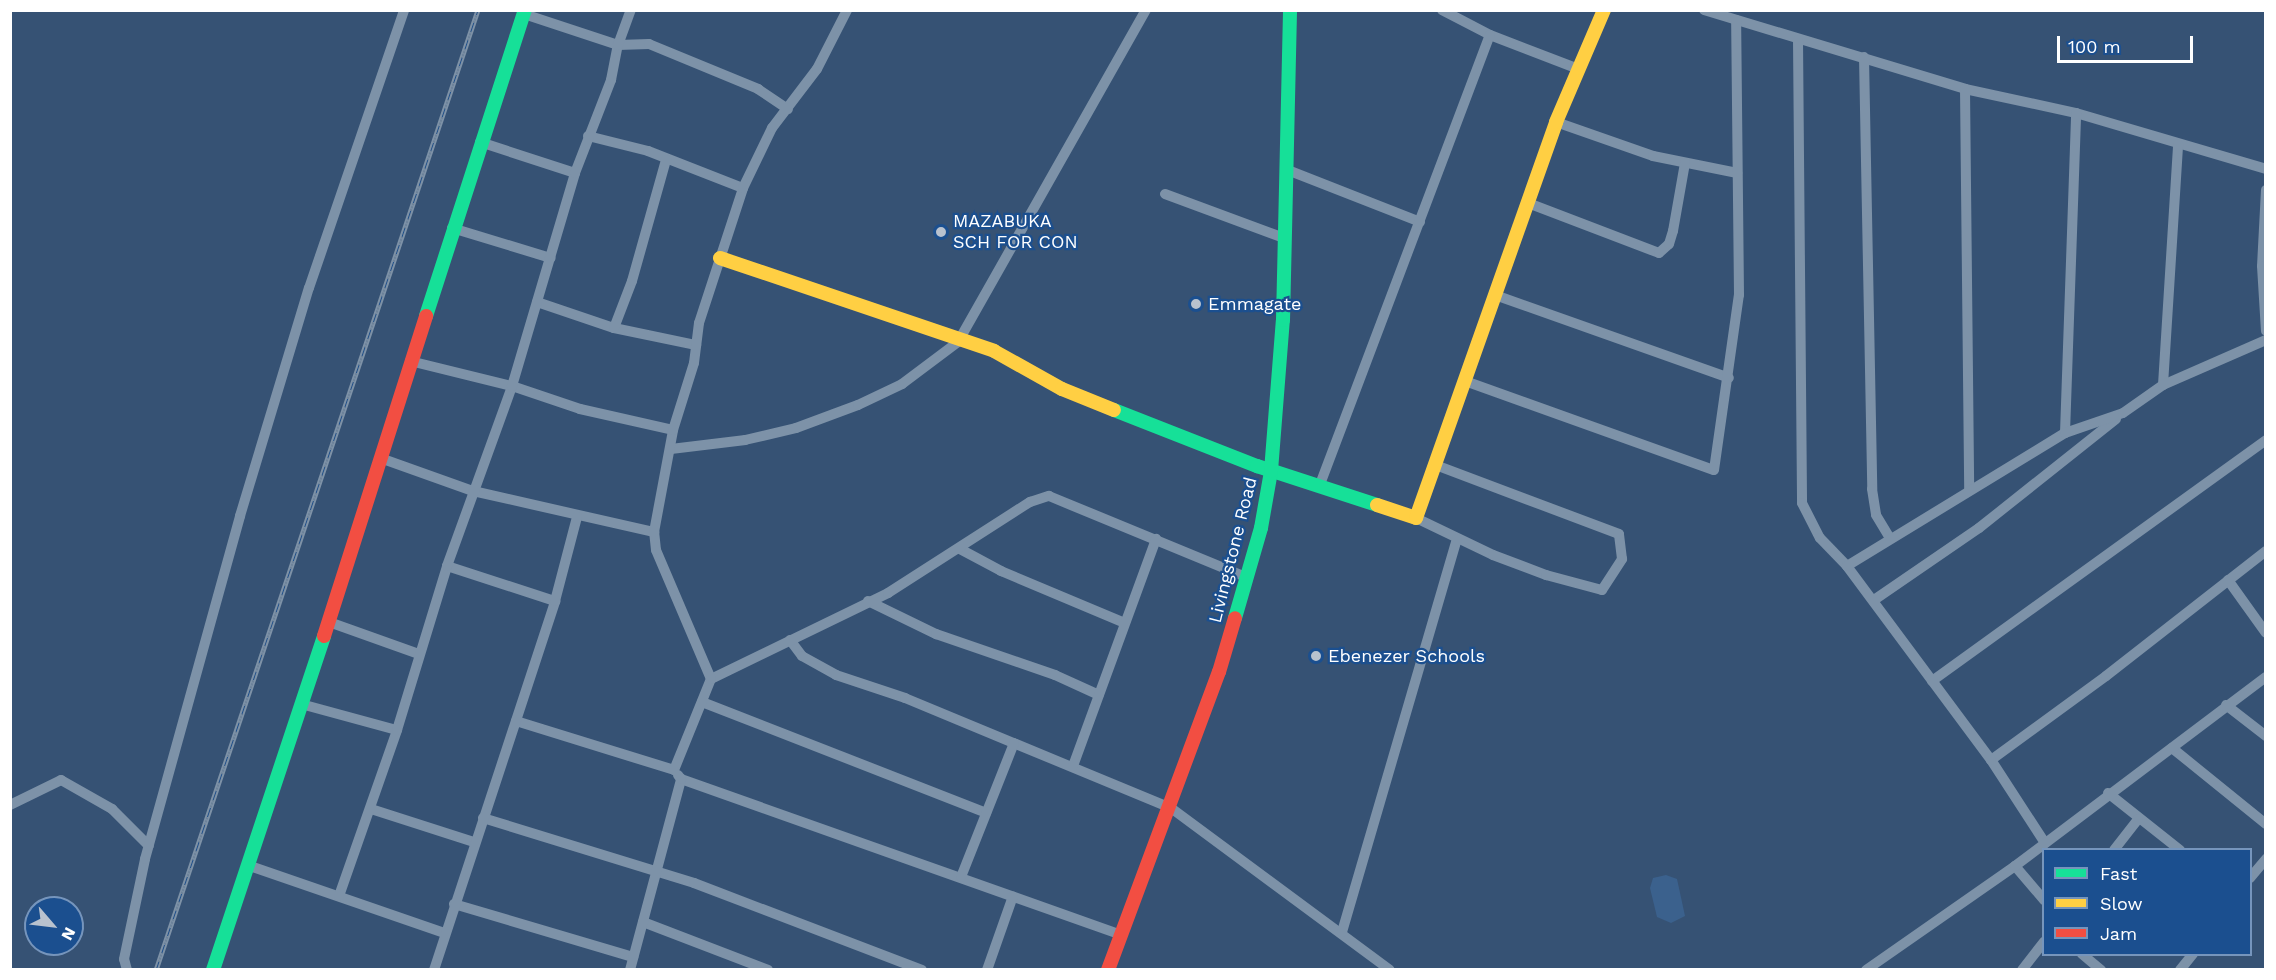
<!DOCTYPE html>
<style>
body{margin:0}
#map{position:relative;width:2276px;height:980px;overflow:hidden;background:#365274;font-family:"Work Sans",sans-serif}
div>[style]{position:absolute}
.water>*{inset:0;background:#3b618d}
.street>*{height:10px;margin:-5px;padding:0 5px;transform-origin:5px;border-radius:5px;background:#7d92a8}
.fast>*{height:14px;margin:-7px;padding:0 7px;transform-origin:7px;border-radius:7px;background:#16e098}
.slow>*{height:14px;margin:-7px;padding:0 7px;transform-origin:7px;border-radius:7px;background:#ffcf43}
.jam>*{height:14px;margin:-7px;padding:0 7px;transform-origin:7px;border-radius:7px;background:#f24e42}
.rail>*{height:5px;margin-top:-2.5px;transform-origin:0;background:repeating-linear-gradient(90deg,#1b4f8f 0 9px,#7e92a7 0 18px);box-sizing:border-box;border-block:2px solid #7e92a7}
.dots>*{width:16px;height:16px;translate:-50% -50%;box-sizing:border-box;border:3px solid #1b4f8f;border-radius:50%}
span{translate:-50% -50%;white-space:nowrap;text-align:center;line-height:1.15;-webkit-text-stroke:4.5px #1b4f8f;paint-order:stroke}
.poi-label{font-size:18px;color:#fff}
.left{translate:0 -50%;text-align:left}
.street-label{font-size:18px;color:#fff}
.frame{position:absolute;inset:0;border:12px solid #fff;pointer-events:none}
.legend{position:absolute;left:2042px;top:848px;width:210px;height:108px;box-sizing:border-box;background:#1b4f8f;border:2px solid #7695bc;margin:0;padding:8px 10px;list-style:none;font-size:18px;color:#fff}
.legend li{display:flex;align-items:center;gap:12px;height:30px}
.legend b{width:30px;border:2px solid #7695bc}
.north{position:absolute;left:24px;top:896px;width:60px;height:60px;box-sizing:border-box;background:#1b4f8f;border:2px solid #7695bc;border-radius:50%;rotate:118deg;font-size:16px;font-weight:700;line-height:24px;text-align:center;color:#fff}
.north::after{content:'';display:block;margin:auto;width:21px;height:27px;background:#b9c2ce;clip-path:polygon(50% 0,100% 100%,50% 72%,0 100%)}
.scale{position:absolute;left:2057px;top:36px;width:136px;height:27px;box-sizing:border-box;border:3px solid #fff;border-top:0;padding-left:8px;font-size:18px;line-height:21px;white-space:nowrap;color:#fff;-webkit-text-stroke:4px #1b4f8f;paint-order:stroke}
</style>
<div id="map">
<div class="water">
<i style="clip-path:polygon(1666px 875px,1677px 879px,1685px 916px,1671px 923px,1657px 917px,1650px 888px,1653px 878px)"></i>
</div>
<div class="street">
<i style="left:1442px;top:10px;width:54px;rotate:27.5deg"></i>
<i style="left:1490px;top:35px;width:92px;rotate:21deg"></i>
<i style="left:1704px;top:10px;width:273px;rotate:16.8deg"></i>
<i style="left:1965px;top:89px;width:114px;rotate:12.2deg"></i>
<i style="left:2076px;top:113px;width:198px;rotate:16.4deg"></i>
<i style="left:524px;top:14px;width:99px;rotate:18.3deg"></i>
<i style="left:618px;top:45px;width:31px;rotate:-2deg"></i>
<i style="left:649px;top:44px;width:118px;rotate:22.4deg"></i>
<i style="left:758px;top:89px;width:36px;rotate:34deg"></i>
<i style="left:1798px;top:40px;width:463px;rotate:89.5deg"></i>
<i style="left:1802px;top:503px;width:39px;rotate:63deg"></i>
<i style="left:1820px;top:538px;width:39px;rotate:46deg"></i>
<i style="left:1864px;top:57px;width:432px;rotate:88.9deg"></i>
<i style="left:1872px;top:489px;width:26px;rotate:81deg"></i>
<i style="left:1876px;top:515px;width:26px;rotate:59deg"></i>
<i style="left:1965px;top:89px;width:401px;rotate:89.4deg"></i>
<i style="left:1556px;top:122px;width:103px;rotate:19.3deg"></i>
<i style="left:1653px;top:156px;width:86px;rotate:11.4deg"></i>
<i style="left:588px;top:136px;width:62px;rotate:14deg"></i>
<i style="left:648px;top:151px;width:102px;rotate:21.3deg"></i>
<i style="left:480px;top:142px;width:100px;rotate:18.1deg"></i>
<i style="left:1285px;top:169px;width:145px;rotate:21.4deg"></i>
<i style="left:2266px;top:190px;width:76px;rotate:93deg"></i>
<i style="left:2262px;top:266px;width:65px;rotate:86.5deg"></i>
<i style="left:1165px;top:194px;width:127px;rotate:20.3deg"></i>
<i style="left:1528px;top:203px;width:140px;rotate:20.9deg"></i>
<i style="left:1659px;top:253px;width:13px;rotate:-42deg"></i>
<i style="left:1669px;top:244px;width:14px;rotate:-73deg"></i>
<i style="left:1673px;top:231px;width:69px;rotate:-80deg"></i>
<i style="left:452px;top:228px;width:103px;rotate:16.9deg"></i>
<i style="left:1495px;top:295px;width:248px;rotate:19.5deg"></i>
<i style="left:537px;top:302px;width:81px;rotate:18.7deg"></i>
<i style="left:614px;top:328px;width:84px;rotate:11.7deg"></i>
<i style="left:614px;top:328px;width:50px;rotate:-69deg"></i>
<i style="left:632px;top:281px;width:126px;rotate:-74.3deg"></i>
<i style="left:410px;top:361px;width:105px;rotate:13.8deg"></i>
<i style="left:512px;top:386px;width:72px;rotate:18.7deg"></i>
<i style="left:580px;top:409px;width:95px;rotate:12.7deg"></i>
<i style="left:1465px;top:381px;width:264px;rotate:19.7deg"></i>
<i style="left:1714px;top:470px;width:177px;rotate:-81.9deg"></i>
<i style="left:1739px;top:295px;width:275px;rotate:-90.6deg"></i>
<i style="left:2163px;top:385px;width:241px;rotate:-86.4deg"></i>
<i style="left:2065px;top:433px;width:320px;rotate:-88deg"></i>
<i style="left:671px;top:449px;width:75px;rotate:-6.9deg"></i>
<i style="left:745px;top:440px;width:52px;rotate:-13.2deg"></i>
<i style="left:796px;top:428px;width:66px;rotate:-20.4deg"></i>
<i style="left:858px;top:405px;width:49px;rotate:-25.5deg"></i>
<i style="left:902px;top:384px;width:70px;rotate:-36.9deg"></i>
<i style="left:958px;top:342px;width:382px;rotate:-60.5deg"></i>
<i style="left:383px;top:459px;width:96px;rotate:19.6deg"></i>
<i style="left:473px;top:491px;width:186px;rotate:12.8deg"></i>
<i style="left:1319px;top:487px;width:483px;rotate:-69.3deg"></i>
<i style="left:1416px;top:518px;width:85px;rotate:25.7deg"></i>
<i style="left:1493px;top:555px;width:57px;rotate:20.7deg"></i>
<i style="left:1546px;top:575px;width:58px;rotate:15deg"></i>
<i style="left:1602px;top:590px;width:37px;rotate:-57deg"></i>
<i style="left:1622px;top:559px;width:25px;rotate:-97deg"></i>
<i style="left:1619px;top:534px;width:197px;rotate:-159.4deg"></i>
<i style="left:960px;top:549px;width:47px;rotate:28.2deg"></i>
<i style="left:1001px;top:571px;width:134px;rotate:22.8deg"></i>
<i style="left:447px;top:566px;width:114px;rotate:18deg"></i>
<i style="left:2228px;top:580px;width:65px;rotate:54.4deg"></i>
<i style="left:1874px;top:600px;width:127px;rotate:-34.4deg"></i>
<i style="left:1979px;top:528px;width:175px;rotate:-38.5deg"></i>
<i style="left:868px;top:601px;width:76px;rotate:25.9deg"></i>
<i style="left:936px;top:634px;width:126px;rotate:19deg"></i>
<i style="left:1055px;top:675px;width:48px;rotate:24.4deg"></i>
<i style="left:329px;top:622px;width:96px;rotate:19.6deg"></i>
<i style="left:790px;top:640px;width:20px;rotate:53deg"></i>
<i style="left:802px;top:656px;width:39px;rotate:29deg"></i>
<i style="left:836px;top:675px;width:73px;rotate:18.4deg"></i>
<i style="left:905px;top:698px;width:288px;rotate:22.5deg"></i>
<i style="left:1171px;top:808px;width:272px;rotate:36.5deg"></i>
<i style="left:711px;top:679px;width:197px;rotate:-25.9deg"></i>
<i style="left:888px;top:593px;width:169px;rotate:-32.7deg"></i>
<i style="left:1030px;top:502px;width:20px;rotate:-18deg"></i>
<i style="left:1049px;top:496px;width:215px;rotate:22.4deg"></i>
<i style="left:1932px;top:681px;width:412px;rotate:-35.8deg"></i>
<i style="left:702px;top:702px;width:305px;rotate:21.3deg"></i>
<i style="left:301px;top:704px;width:99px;rotate:15.2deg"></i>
<i style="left:2226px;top:705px;width:51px;rotate:37.8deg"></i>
<i style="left:516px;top:721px;width:165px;rotate:17.2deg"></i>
<i style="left:674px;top:770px;width:98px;rotate:-67.9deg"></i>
<i style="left:711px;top:679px;width:140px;rotate:-113.1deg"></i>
<i style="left:656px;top:550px;width:18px;rotate:-96deg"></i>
<i style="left:654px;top:532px;width:104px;rotate:-79.4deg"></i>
<i style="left:673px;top:430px;width:70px;rotate:-72.6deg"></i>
<i style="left:694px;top:363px;width:40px;rotate:-82.9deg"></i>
<i style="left:699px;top:323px;width:142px;rotate:-71.9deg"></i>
<i style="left:743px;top:188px;width:67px;rotate:-64.2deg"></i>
<i style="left:772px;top:128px;width:74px;rotate:-52.7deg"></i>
<i style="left:817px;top:69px;width:66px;rotate:-63deg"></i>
<i style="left:2172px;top:748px;width:121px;rotate:39deg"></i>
<i style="left:1991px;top:760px;width:142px;rotate:-36.1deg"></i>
<i style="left:2106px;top:676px;width:203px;rotate:-38deg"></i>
<i style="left:1073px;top:766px;width:242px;rotate:-69.9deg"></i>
<i style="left:681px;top:779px;width:467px;rotate:19.5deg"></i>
<i style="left:2108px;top:793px;width:92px;rotate:38.4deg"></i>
<i style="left:10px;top:805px;width:57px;rotate:-26.1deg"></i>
<i style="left:61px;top:780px;width:59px;rotate:29.6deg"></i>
<i style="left:112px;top:809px;width:52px;rotate:45deg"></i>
<i style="left:371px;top:809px;width:108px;rotate:17.8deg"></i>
<i style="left:483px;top:818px;width:221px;rotate:17.1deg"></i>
<i style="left:694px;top:883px;width:244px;rotate:20.9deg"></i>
<i style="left:2045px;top:843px;width:99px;rotate:-123deg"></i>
<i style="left:1991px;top:760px;width:242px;rotate:-126.6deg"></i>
<i style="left:1847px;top:566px;width:255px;rotate:-31.4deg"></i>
<i style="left:2065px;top:433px;width:61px;rotate:-19deg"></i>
<i style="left:2123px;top:413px;width:49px;rotate:-35deg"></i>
<i style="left:2163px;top:385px;width:112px;rotate:-23.6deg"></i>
<i style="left:2114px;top:850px;width:39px;rotate:-52deg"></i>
<i style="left:247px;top:865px;width:208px;rotate:19deg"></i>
<i style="left:2015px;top:866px;width:45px;rotate:49.5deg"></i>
<i style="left:961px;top:877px;width:144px;rotate:-68.4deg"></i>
<i style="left:2250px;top:878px;width:25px;rotate:-50deg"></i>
<i style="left:339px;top:896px;width:176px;rotate:-70.7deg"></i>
<i style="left:397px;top:730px;width:171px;rotate:-73deg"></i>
<i style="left:447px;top:566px;width:191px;rotate:-70.1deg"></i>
<i style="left:512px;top:386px;width:222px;rotate:-73.5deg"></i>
<i style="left:575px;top:173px;width:100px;rotate:-68.8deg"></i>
<i style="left:611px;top:80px;width:36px;rotate:-79deg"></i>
<i style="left:618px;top:45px;width:37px;rotate:-70deg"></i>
<i style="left:454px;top:904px;width:187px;rotate:16.5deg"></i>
<i style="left:643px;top:922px;width:134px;rotate:21deg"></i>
<i style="left:1342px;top:932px;width:409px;rotate:-73.7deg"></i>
<i style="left:2082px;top:954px;width:25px;rotate:40deg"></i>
<i style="left:127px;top:970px;width:11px;rotate:-105deg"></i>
<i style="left:124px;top:959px;width:102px;rotate:-78.1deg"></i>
<i style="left:145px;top:859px;width:356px;rotate:-74.5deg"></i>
<i style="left:240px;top:516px;width:238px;rotate:-73.2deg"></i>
<i style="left:309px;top:288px;width:294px;rotate:-71.1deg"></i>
<i style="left:434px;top:970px;width:388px;rotate:-71.8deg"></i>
<i style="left:555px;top:601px;width:87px;rotate:-75.3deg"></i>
<i style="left:630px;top:970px;width:198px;rotate:-75deg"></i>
<i style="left:681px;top:779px;width:5px;rotate:-127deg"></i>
<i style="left:987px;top:970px;width:78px;rotate:-70.6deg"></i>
<i style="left:1866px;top:970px;width:182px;rotate:-34.9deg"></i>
<i style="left:2015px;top:866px;width:314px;rotate:-37deg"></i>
<i style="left:2022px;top:970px;width:36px;rotate:-52deg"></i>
<i style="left:2180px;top:970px;width:21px;rotate:-51deg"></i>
</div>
<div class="fast">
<i style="left:426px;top:316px;width:322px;rotate:-72.1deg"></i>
<i style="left:1114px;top:410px;width:154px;rotate:21.4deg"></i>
<i style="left:1257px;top:466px;width:126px;rotate:18deg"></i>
<i style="left:1235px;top:618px;width:94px;rotate:-73.9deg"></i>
<i style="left:1261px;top:528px;width:58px;rotate:-80deg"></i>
<i style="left:1271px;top:471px;width:151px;rotate:-85.5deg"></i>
<i style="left:1283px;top:320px;width:310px;rotate:-88.7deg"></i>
<i style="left:213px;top:970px;width:352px;rotate:-71.6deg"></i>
</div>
<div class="slow">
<i style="left:720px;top:258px;width:289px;rotate:18.7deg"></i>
<i style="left:994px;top:351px;width:78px;rotate:29.2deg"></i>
<i style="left:1062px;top:389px;width:56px;rotate:22deg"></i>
<i style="left:1377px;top:505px;width:41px;rotate:18.4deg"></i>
<i style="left:1416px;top:518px;width:420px;rotate:-70.5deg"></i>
<i style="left:1556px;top:122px;width:122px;rotate:-66.8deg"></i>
</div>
<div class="jam">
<i style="left:324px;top:636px;width:336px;rotate:-72.3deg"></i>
<i style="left:1108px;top:970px;width:318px;rotate:-69.6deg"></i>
<i style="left:1219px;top:672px;width:56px;rotate:-73.5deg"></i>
</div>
<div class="rail">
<i style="left:156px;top:970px;width:1013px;rotate:-71.46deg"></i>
</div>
<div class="dots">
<i style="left:941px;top:232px;background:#b9c2ce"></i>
<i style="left:1196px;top:304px;background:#b9c2ce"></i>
<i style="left:1316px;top:656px;background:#b9c2ce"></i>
</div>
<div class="poi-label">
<span class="left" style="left:953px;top:232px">MAZABUKA<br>SCH FOR CON</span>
<span class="left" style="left:1208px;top:304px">Emmagate</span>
<span class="left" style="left:1328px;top:656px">Ebenezer Schools</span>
</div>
<div class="street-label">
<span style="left:1233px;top:550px;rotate:-76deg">Livingstone Road</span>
</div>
<div class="frame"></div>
<ul class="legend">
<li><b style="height:8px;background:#16e098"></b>Fast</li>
<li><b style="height:8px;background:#ffcf43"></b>Slow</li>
<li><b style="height:8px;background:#f24e42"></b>Jam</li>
</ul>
<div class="north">N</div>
<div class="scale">100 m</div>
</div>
